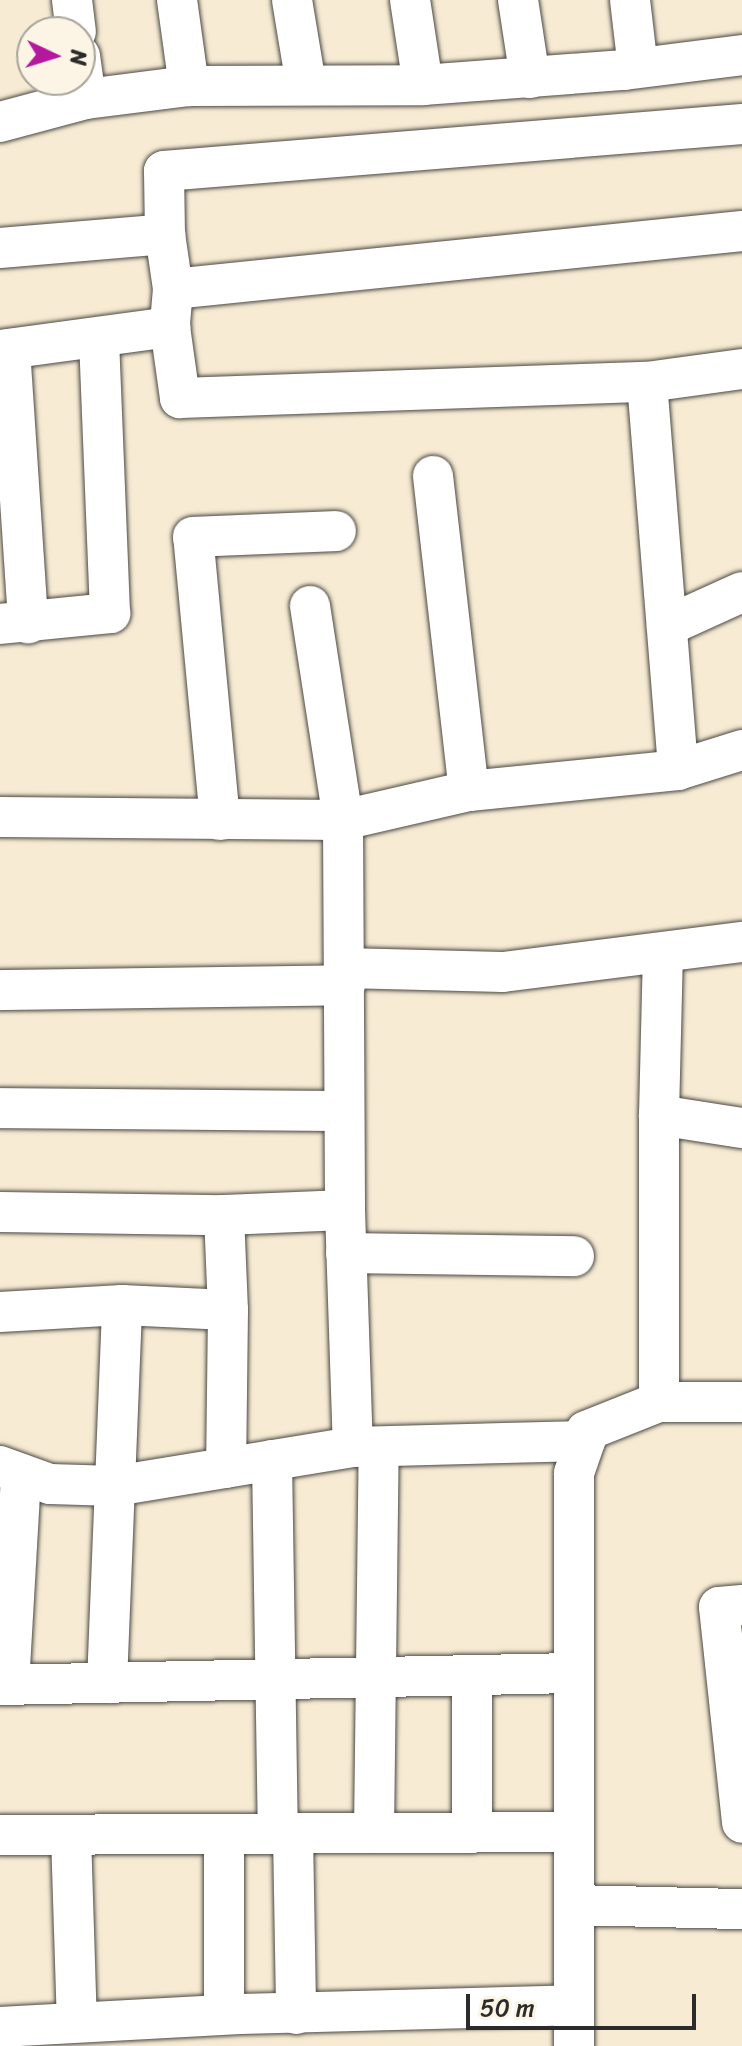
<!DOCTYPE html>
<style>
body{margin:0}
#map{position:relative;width:742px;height:2046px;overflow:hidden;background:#f7ebd3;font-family:Sriracha,sans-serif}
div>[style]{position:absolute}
.roads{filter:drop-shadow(0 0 2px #4a4844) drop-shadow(0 0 2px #4a4844)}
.minor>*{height:40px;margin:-20px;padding:0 20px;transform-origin:20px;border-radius:20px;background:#fff}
span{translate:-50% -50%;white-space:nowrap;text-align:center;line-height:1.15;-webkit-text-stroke:8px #fcf5e5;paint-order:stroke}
.north{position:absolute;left:16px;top:16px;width:80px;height:80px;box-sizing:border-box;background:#fcf5e5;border:2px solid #a8a49b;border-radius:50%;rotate:94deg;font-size:22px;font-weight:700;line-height:32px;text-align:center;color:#2b2b2b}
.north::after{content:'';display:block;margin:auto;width:28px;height:36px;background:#b5179e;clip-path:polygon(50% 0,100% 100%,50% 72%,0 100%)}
.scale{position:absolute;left:466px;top:1994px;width:230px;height:36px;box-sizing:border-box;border:4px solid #2b2b2b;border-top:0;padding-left:10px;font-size:24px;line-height:28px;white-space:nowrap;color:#2b2b2b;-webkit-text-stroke:6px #fcf5e5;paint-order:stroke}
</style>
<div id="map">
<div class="roads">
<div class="minor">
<i style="left:72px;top:0;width:32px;rotate:83deg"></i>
<i style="left:177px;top:0;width:87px;rotate:82.1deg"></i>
<i style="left:292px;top:0;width:86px;rotate:80.6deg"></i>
<i style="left:410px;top:0;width:86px;rotate:81.3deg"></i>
<i style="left:518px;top:0;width:79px;rotate:81.3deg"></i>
<i style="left:630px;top:0;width:68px;rotate:83.3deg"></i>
<i style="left:80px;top:56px;width:43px;rotate:82.1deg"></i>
<i style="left:0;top:122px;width:89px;rotate:-15deg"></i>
<i style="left:86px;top:99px;width:104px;rotate:-7.2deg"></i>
<i style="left:189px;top:86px;width:234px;rotate:-0.2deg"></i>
<i style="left:423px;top:85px;width:202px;rotate:-4.3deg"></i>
<i style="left:624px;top:70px;width:119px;rotate:-7.2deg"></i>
<i style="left:742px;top:124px;width:580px;rotate:175.35deg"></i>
<i style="left:164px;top:171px;width:63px;rotate:89.1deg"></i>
<i style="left:165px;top:234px;width:56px;rotate:81.7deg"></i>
<i style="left:173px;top:289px;width:38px;rotate:95deg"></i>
<i style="left:170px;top:327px;width:72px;rotate:82deg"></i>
<i style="left:180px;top:398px;width:467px;rotate:-2deg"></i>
<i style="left:647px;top:382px;width:96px;rotate:-7.8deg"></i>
<i style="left:0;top:248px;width:166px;rotate:-4.8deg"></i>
<i style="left:173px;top:289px;width:572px;rotate:-5.82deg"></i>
<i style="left:10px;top:349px;width:275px;rotate:86.2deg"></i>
<i style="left:0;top:350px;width:172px;rotate:-7.7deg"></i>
<i style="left:647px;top:382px;width:389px;rotate:85.4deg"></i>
<i style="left:433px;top:476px;width:317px;rotate:83.5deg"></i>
<i style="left:310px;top:606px;width:217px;rotate:81.2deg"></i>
<i style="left:343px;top:820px;width:390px;rotate:89.7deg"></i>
<i style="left:345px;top:1210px;width:237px;rotate:88.1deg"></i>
<i style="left:0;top:624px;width:111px;rotate:-5.7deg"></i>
<i style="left:110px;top:613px;width:275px;rotate:-92.3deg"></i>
<i style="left:667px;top:626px;width:82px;rotate:-24.4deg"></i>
<i style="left:0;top:817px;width:343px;rotate:0.5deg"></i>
<i style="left:343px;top:820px;width:129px;rotate:-13deg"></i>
<i style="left:469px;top:791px;width:210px;rotate:-5.7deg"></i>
<i style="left:678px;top:770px;width:67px;rotate:-17.4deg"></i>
<i style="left:220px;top:820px;width:284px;rotate:-95.4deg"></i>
<i style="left:193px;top:537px;width:143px;rotate:-2.4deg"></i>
<i style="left:344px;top:968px;width:159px;rotate:1.4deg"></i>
<i style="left:503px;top:972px;width:241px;rotate:-7.2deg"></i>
<i style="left:0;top:990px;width:345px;rotate:-0.8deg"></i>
<i style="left:0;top:1108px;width:344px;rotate:0.5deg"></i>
<i style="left:659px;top:1115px;width:84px;rotate:8.9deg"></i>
<i style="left:0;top:1212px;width:224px;rotate:0.8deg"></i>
<i style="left:224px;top:1215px;width:121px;rotate:-2.4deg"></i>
<i style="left:224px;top:1215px;width:95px;rotate:87.6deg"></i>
<i style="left:228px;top:1310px;width:158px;rotate:90.7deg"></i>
<i style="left:346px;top:1253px;width:228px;rotate:0.8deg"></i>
<i style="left:0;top:1312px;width:122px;rotate:-3.3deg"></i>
<i style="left:122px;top:1305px;width:106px;rotate:2.7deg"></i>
<i style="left:659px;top:1402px;width:287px;rotate:-90deg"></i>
<i style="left:659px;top:1115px;width:162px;rotate:-88.6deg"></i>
<i style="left:272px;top:1460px;width:374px;rotate:89.1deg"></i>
<i style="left:0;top:1466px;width:53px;rotate:19.8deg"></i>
<i style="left:50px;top:1484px;width:65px;rotate:1.8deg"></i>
<i style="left:115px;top:1486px;width:241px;rotate:-9.3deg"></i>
<i style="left:353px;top:1447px;width:232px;rotate:-1.5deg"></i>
<i style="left:585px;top:1441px;width:10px;rotate:-84deg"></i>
<i style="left:586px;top:1431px;width:79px;rotate:-21.7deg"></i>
<i style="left:659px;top:1402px;width:83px"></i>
<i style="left:742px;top:1605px;width:23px;rotate:175deg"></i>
<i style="left:719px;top:1607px;width:217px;rotate:83.9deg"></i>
<i style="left:107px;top:1683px;width:378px;rotate:-87.7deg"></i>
<i style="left:0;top:1685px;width:574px;rotate:-1.2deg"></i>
<i style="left:9px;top:1685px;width:211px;rotate:-86.7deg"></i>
<i style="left:374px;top:1833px;width:386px;rotate:-89.3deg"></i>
<i style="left:472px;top:1833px;width:158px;rotate:-90deg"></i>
<i style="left:224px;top:1834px;width:180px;rotate:90deg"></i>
<i style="left:293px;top:1834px;width:180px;rotate:89deg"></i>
<i style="left:0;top:1835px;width:574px;rotate:-0.3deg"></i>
<i style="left:71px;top:1835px;width:187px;rotate:88.2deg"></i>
<i style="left:574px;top:1905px;width:168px;rotate:1.4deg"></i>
<i style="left:0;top:2027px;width:240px;rotate:-3.1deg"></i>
<i style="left:240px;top:2014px;width:334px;rotate:-1.5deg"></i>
<i style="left:574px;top:2046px;width:573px;rotate:-90deg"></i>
<i style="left:574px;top:1473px;width:34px;rotate:-71deg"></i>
</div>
</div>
<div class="north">N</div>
<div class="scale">50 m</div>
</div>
